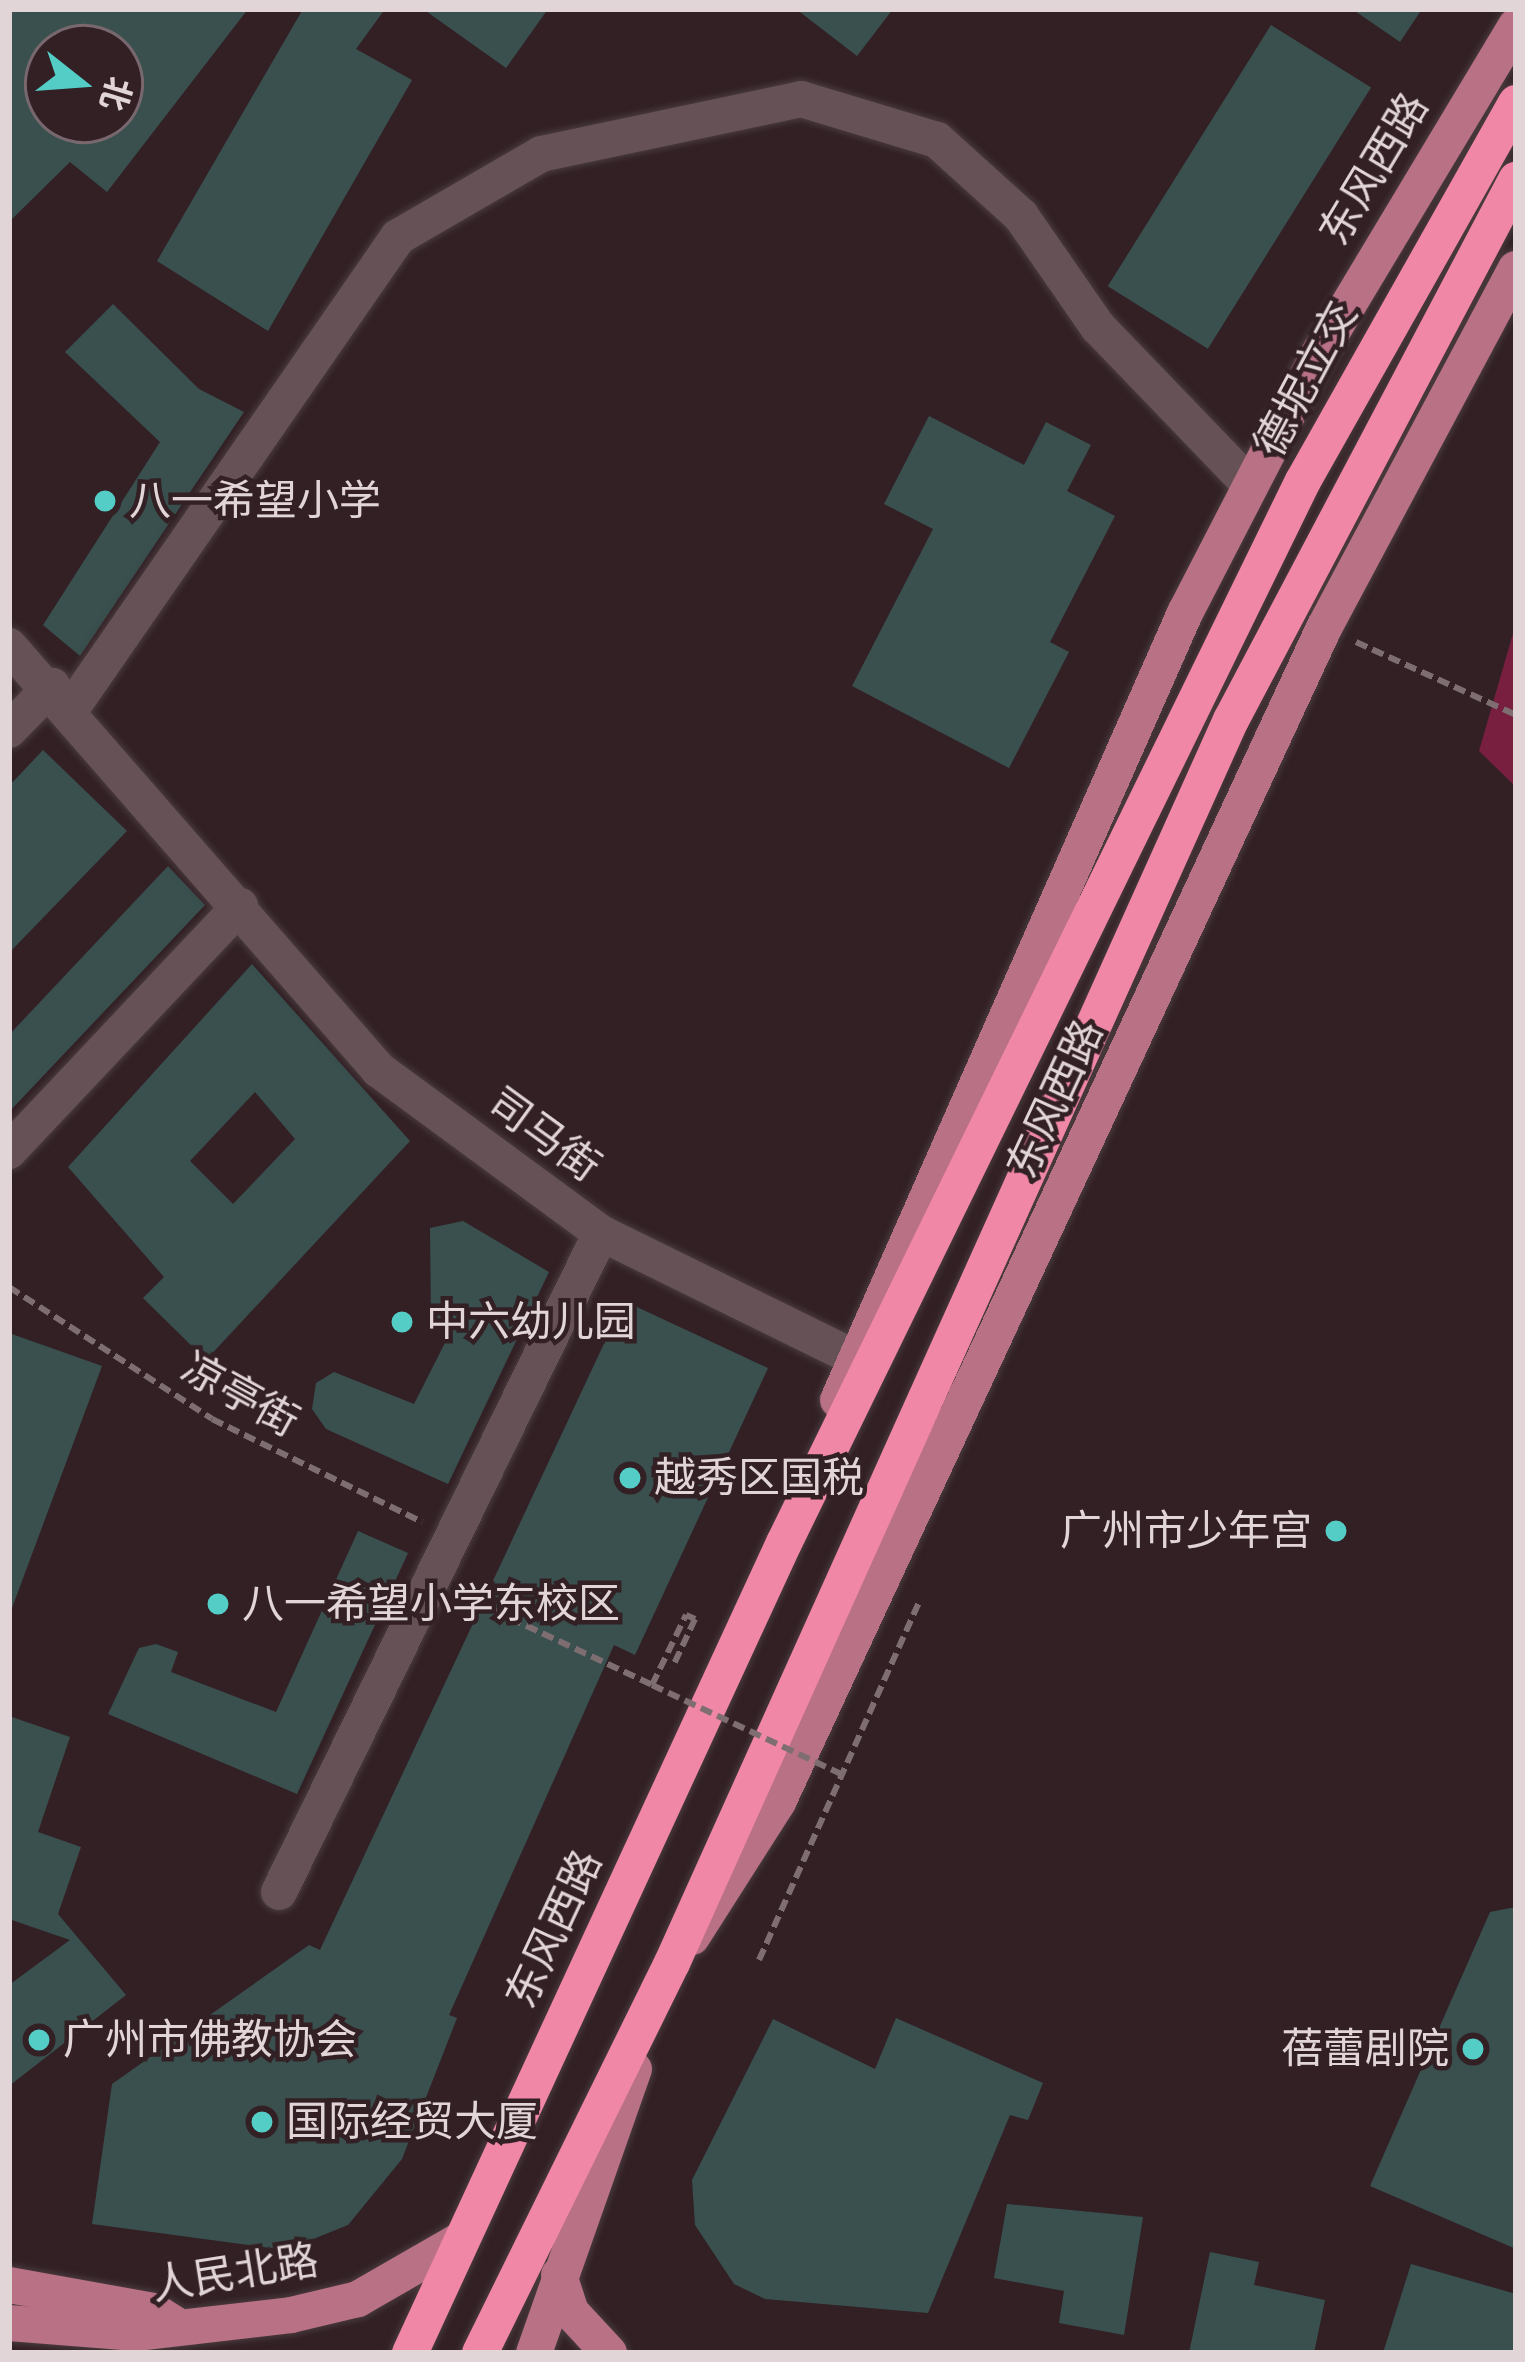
<!DOCTYPE html>
<meta charset="utf-8">
<style>
body{margin:0}
#map{position:relative;width:1525px;height:2362px;overflow:hidden;background:#322025;font-family:Jost,"Noto Sans SC",sans-serif}
div>[style]{position:absolute}
.green>*{inset:0;background:#781f40}
.building>*{inset:0;background:#39504e;transform-origin:0 0}
.path>*{height:6px;margin-top:-3px;transform-origin:0;background:repeating-linear-gradient(90deg,#7e6e72 0 12px,transparent 0 18px)}
.roads{filter:drop-shadow(0 0 3px #493b3e) drop-shadow(0 0 3px #493b3e)}
.minor>*{height:36px;margin:-18px;padding:0 18px;transform-origin:18px;border-radius:18px;background:#665156}
.major>*{height:36px;margin:-18px;padding:0 18px;transform-origin:18px;border-radius:18px;background:#b97186}
.highway>*{height:36px;margin:-18px;padding:0 18px;transform-origin:18px;border-radius:18px;background:#f187a6}
.path-bridge>*{height:6px;margin-top:-3px;transform-origin:0;background:repeating-linear-gradient(90deg,#7e6e72 0 12px,transparent 0 18px)}
.dots>*{width:33px;height:33px;translate:-50% -50%;box-sizing:border-box;border:6px solid #322025;border-radius:50%}
span{translate:-50% -50%;white-space:nowrap;text-align:center;line-height:1.15;-webkit-text-stroke:9px #322025;paint-order:stroke}
.street-label{font-size:42px;color:#e2d5d8}
.poi-label{font-size:42px;color:#e2d5d8}
.left{translate:0 -50%;text-align:left}
.right{translate:-100% -50%;text-align:right}
.frame{position:absolute;inset:0;border:12px solid #e2d5d8;pointer-events:none}
.north{position:absolute;left:24px;top:24px;width:120px;height:120px;box-sizing:border-box;background:#322025;border:3px solid #78686d;border-radius:50%;rotate:107deg;font-size:33px;font-weight:700;line-height:48px;text-align:center;color:#e2d5d8}
.north::after{content:'';display:block;margin:auto;width:42px;height:54px;background:#54cdc7;clip-path:polygon(50% 0,100% 100%,50% 72%,0 100%)}
</style>
<div id="map">
<div class="green">
<i style="clip-path:polygon(1516px 623px,1516px 787px,1479px 751px)"></i>
</div>
<div class="building">
<i style="clip-path:polygon(evenodd,9px 9px,248px 9px,107px 192px,70px 162px,9px 222px,9px 9px,48px 48px,120px 48px,120px 120px,48px 120px,48px 48px)"></i>
<i style="clip-path:polygon(303px 9px,385px 9px,356px 49px,412px 80px,268px 331px,157px 261px)"></i>
<i style="clip-path:polygon(423px 9px,548px 9px,506px 68px)"></i>
<i style="clip-path:polygon(796px 9px,893px 9px,857px 56px)"></i>
<i style="clip-path:polygon(1352px 9px,1422px 9px,1400px 42px)"></i>
<i style="left:1271px;top:25px;width:118px;height:308px;rotate:32deg"></i>
<i style="clip-path:polygon(113px 304px,199px 389px,244px 412px,80px 656px,43px 625px,160px 442px,65px 352px)"></i>
<i style="clip-path:polygon(929px 416px,1024px 465px,1046px 422px,1091px 445px,1067px 491px,1115px 516px,1050px 642px,1069px 652px,1009px 768px,852px 686px,933px 529px,884px 504px)"></i>
<i style="clip-path:polygon(43px 750px,127px 831px,9px 953px,9px 786px)"></i>
<i style="clip-path:polygon(168px 866px,205px 905px,9px 1112px,9px 1035px)"></i>
<i style="clip-path:polygon(evenodd,252px 964px,410px 1141px,206px 1360px,143px 1298px,164px 1277px,68px 1167px,252px 964px,255px 1092px,295px 1139px,233px 1204px,190px 1161px,255px 1092px)"></i>
<i style="clip-path:polygon(463px 1221px,549px 1272px,448px 1484px,326px 1429px,312px 1409px,316px 1383px,334px 1372px,414px 1404px,450px 1333px,431px 1320px,430px 1228px)"></i>
<i style="clip-path:polygon(624px 1301px,768px 1368px,635px 1655px,614px 1645px,449px 2015px,457px 2018px,402px 2159px,348px 2225px,286px 2250px,92px 2224px,112px 2084px,309px 1945px,320px 1950px)"></i>
<i style="clip-path:polygon(9px 1333px,102px 1366px,12px 1608px,9px 1608px)"></i>
<i style="clip-path:polygon(358px 1531px,408px 1553px,297px 1794px,108px 1714px,139px 1648px,156px 1644px,178px 1652px,171px 1672px,276px 1712px)"></i>
<i style="clip-path:polygon(9px 1716px,70px 1737px,38px 1832px,81px 1847px,58px 1914px,126px 1995px,9px 2086px,9px 1985px,70px 1940px,9px 1919px)"></i>
<i style="clip-path:polygon(1516px 1907px,1516px 2249px,1370px 2186px,1490px 1912px)"></i>
<i style="clip-path:polygon(896px 2018px,1043px 2083px,1028px 2120px,1010px 2115px,928px 2313px,765px 2299px,734px 2284px,695px 2225px,692px 2180px,773px 2019px,875px 2069px)"></i>
<i style="clip-path:polygon(1007px 2204px,1143px 2217px,1124px 2335px,1059px 2323px,1064px 2291px,994px 2278px)"></i>
<i style="clip-path:polygon(1210px 2252px,1259px 2262px,1254px 2285px,1325px 2300px,1314px 2353px,1189px 2353px)"></i>
<i style="clip-path:polygon(1411px 2264px,1516px 2294px,1516px 2353px,1383px 2353px)"></i>
</div>
<div class="path">
<i style="left:1356px;top:642px;width:176px;rotate:24.5deg"></i>
<i style="left:9px;top:1287px;width:242px;rotate:33deg"></i>
<i style="left:212px;top:1419px;width:234px;rotate:26.1deg"></i>
<i style="left:461px;top:1595px;width:211px;rotate:25.2deg"></i>
<i style="left:652px;top:1685px;width:78px;rotate:-64.1deg"></i>
<i style="left:686px;top:1615px;width:10px;rotate:24deg"></i>
<i style="left:695px;top:1619px;width:54px;rotate:115.1deg"></i>
<i style="left:759px;top:1960px;width:394px;rotate:-65.9deg"></i>
</div>
<div class="roads">
<div class="minor">
<i style="left:9px;top:646px;width:563px;rotate:48.89deg"></i>
<i style="left:379px;top:1070px;width:275px;rotate:36.3deg"></i>
<i style="left:601px;top:1233px;width:283px;rotate:26.2deg"></i>
<i style="left:71px;top:709px;width:574px;rotate:-55.29deg"></i>
<i style="left:398px;top:237px;width:165px;rotate:-30.1deg"></i>
<i style="left:541px;top:154px;width:266px;rotate:-11.9deg"></i>
<i style="left:801px;top:99px;width:142px;rotate:16.8deg"></i>
<i style="left:937px;top:140px;width:113px;rotate:42.1deg"></i>
<i style="left:1021px;top:216px;width:135px;rotate:55.3deg"></i>
<i style="left:1098px;top:327px;width:218px;rotate:46.1deg"></i>
<i style="left:9px;top:730px;width:62px;rotate:-45.7deg"></i>
<i style="left:9px;top:1151px;width:337px;rotate:-46.7deg"></i>
<i style="left:279px;top:1892px;width:733px;rotate:-63.96deg"></i>
</div>
<div class="major">
<i style="left:838px;top:1400px;width:860px;rotate:-66.21deg"></i>
<i style="left:1185px;top:613px;width:294px;rotate:-62.7deg"></i>
<i style="left:1320px;top:352px;width:380px;rotate:-59deg"></i>
<i style="left:692px;top:1937px;width:160px;rotate:-57.5deg"></i>
<i style="left:778px;top:1802px;width:1295px;rotate:-65.06deg"></i>
<i style="left:1324px;top:628px;width:407px;rotate:-61.9deg"></i>
<i style="left:559px;top:2275px;width:39px;rotate:72deg"></i>
<i style="left:571px;top:2312px;width:56px;rotate:47.2deg"></i>
<i style="left:9px;top:2285px;width:147px;rotate:10.2deg"></i>
<i style="left:154px;top:2311px;width:31px;rotate:32deg"></i>
<i style="left:9px;top:2323px;width:127px;rotate:4.5deg"></i>
<i style="left:136px;top:2333px;width:156px;rotate:-6.6deg"></i>
<i style="left:291px;top:2315px;width:69px;rotate:-13.4deg"></i>
<i style="left:358px;top:2299px;width:116px;rotate:-29.9deg"></i>
<i style="left:534px;top:2353px;width:301px;rotate:-70.6deg"></i>
</div>
<div class="highway">
<i style="left:410px;top:2353px;width:892px;rotate:-65.22deg"></i>
<i style="left:784px;top:1543px;width:1182px;rotate:-63.96deg"></i>
<i style="left:1303px;top:481px;width:434px;rotate:-60.6deg"></i>
<i style="left:480px;top:2353px;width:435px;rotate:-63.8deg"></i>
<i style="left:672px;top:1963px;width:1363px;rotate:-65.79deg"></i>
<i style="left:1231px;top:720px;width:611px;rotate:-62.18deg"></i>
</div>
</div>
<div class="path-bridge">
<i style="left:652px;top:1685px;width:209px;rotate:25.2deg"></i>
</div>
<div class="dots">
<i style="left:105px;top:501px;background:#54cdc7"></i>
<i style="left:402px;top:1322px;background:#54cdc7"></i>
<i style="left:630px;top:1478px;background:#54cdc7"></i>
<i style="left:1336px;top:1531px;background:#54cdc7"></i>
<i style="left:218px;top:1604px;background:#54cdc7"></i>
<i style="left:39px;top:2040px;background:#54cdc7"></i>
<i style="left:1473px;top:2049px;background:#54cdc7"></i>
<i style="left:262px;top:2122px;background:#54cdc7"></i>
</div>
<div class="street-label">
<span style="left:1374px;top:169px;rotate:-59deg">东风西路</span>
<span style="left:1306px;top:379px;rotate:-62deg">德坭立交</span>
<span style="left:1055px;top:1099px;rotate:-65deg">东风西路</span>
<span style="left:544px;top:1135px;rotate:36deg">司马街</span>
<span style="left:240px;top:1395px;rotate:29deg">凉亭街</span>
<span style="left:554px;top:1929px;rotate:-65deg">东风西路</span>
<span style="left:235px;top:2273px;rotate:-9deg">人民北路</span>
</div>
<div class="poi-label">
<span class="left" style="left:129px;top:501px">八一希望小学</span>
<span class="left" style="left:426px;top:1322px">中六幼儿园</span>
<span class="left" style="left:654px;top:1478px">越秀区国税</span>
<span class="right" style="left:1312px;top:1531px">广州市少年宫</span>
<span class="left" style="left:242px;top:1604px">八一希望小学东校区</span>
<span class="left" style="left:63px;top:2040px">广州市佛教协会</span>
<span class="right" style="left:1449px;top:2049px">蓓蕾剧院</span>
<span class="left" style="left:286px;top:2122px">国际经贸大厦</span>
</div>
<div class="frame"></div>
<div class="north">北</div>
</div>
